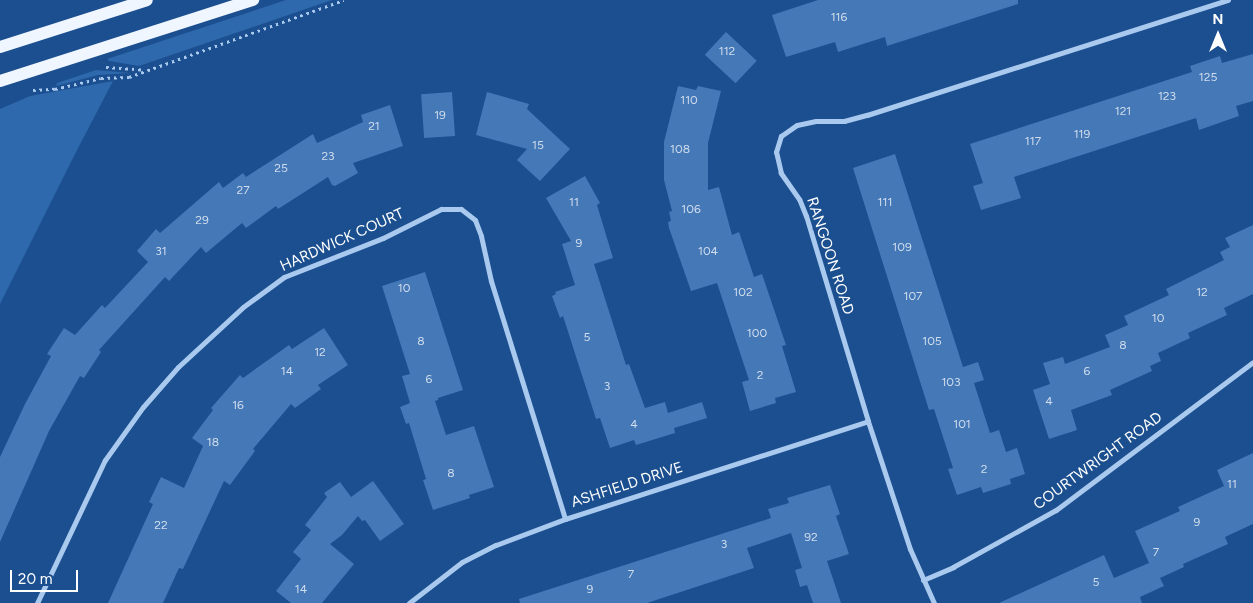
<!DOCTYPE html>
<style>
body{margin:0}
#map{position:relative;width:1253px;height:603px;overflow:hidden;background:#1b4f8f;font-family:Figtree,sans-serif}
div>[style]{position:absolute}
.green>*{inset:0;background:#2e69ad}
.building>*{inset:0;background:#4478b7;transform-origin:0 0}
.path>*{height:3px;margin-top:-1.5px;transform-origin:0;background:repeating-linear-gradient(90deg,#a9c9ee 0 2.5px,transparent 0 6.5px)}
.minor>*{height:5px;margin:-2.5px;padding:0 2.5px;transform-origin:2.5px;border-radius:2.5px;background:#a9c9ee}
.primary>*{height:12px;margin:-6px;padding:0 6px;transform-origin:6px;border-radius:6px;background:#f0f6ff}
span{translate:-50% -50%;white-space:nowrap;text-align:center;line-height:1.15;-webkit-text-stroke:4.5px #1b4f8f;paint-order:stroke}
.number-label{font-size:12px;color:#d0dded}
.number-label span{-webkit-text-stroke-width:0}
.street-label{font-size:15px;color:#fff}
.north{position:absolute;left:1193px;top:10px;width:50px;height:50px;-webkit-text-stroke:4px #1b4f8f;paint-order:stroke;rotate:0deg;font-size:14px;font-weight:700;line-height:20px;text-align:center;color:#fff}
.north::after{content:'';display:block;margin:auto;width:18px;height:22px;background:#fff;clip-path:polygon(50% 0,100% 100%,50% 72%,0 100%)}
.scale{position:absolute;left:10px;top:570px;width:68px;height:22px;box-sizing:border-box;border:2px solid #fff;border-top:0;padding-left:6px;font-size:15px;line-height:18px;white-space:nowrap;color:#fff;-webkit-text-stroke:4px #1b4f8f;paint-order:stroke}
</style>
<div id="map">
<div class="green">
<i style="clip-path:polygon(286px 0,332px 0,139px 66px,109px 61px,107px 59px)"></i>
<i style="clip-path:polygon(96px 70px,130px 73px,98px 75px,56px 86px,57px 83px)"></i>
<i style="clip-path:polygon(113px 81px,74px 156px,0 304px,0 109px,30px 96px)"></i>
</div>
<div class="building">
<i style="clip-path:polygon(818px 0,1018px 0,1018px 4px,887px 46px,885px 37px,838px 52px,835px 42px,786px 57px,772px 15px)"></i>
<i style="left:726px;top:32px;width:42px;height:31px;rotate:43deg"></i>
<i style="clip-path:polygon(1253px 54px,1253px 101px,1236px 106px,1239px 116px,1199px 130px,1196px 118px,1014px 177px,1021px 198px,981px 210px,973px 186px,983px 183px,970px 144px,1192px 72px,1190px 66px,1220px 56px,1222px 63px)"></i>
<i style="clip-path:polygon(678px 86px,696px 90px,698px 86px,721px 91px,708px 143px,708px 190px,719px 187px,732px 235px,739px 232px,754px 277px,762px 274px,786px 345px,782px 346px,796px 392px,775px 398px,776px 403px,750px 411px,742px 382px,749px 380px,717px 283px,691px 291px,669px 228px,668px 222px,671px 221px,669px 212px,672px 211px,664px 180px,664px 142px)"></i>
<i style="left:452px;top:92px;width:44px;height:31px;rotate:86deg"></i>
<i style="clip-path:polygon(487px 92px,529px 104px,527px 109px,570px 149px,540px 181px,517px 160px,527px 149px,476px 135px)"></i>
<i style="clip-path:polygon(390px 105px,403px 146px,353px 163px,358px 173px,335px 186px,332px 185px,328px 177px,278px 209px,276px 206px,246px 228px,242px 223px,206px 253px,201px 247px,169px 281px,165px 277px,99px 350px,101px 352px,84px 378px,80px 376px,49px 431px,0 542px,0 457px,25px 404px,51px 356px,47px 354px,64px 328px,75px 335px,102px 305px,105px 308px,148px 262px,137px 251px,156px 229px,160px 233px,219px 182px,223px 188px,243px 173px,246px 177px,313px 134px,317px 143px,363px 122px,361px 115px)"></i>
<i style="clip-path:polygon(895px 154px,963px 367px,978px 362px,984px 380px,974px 383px,990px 433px,999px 430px,1006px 452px,1017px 448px,1025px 474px,1010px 479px,1011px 484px,983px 493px,981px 487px,957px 495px,948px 469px,953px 468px,934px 409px,929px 410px,853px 168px)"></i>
<i style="clip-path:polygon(585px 176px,600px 203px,597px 205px,613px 258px,594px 264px,626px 365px,629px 364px,645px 408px,665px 402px,668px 413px,702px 402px,707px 418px,674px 428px,675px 433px,636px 445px,634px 440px,610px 448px,600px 418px,596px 419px,563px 316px,560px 318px,552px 296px,556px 294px,555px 292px,575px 285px,562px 244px,571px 241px,546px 198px)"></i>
<i style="clip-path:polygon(1253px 225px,1253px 294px,1224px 308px,1227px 315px,1188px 333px,1190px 338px,1158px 353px,1161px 361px,1150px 366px,1152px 371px,1110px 390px,1112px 395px,1071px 410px,1077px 430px,1049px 439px,1033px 390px,1050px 384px,1043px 363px,1063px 357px,1065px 364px,1110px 347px,1105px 335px,1128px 325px,1124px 316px,1169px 295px,1166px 289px,1224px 260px,1220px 252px,1230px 247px,1225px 238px)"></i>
<i style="clip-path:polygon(425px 272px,463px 390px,438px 398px,438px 400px,435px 401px,446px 435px,474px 426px,494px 487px,469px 495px,470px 498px,433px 510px,423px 480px,426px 479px,409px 423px,406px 424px,400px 407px,410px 403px,402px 376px,410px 374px,382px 286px)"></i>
<i style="clip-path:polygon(324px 328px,348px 365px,318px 385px,321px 389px,295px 408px,291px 404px,253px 449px,255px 451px,230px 485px,224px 481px,183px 569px,179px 568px,163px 603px,108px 603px,153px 504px,149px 502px,161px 477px,184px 488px,203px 446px,192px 438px,213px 410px,211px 408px,240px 375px,243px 378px,289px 345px,292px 349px)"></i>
<i style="clip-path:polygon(1253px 453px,1253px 524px,1225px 537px,1228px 544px,1183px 564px,1184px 567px,1160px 578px,1164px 586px,1140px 597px,1142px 603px,999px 603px,1104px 555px,1114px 578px,1149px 563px,1135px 531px,1180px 511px,1178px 507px,1224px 486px,1217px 470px)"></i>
<i style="clip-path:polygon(373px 481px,404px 524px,380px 541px,365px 520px,362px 521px,358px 516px,342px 535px,330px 544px,354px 564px,322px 603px,291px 603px,276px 591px,301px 559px,293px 552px,311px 530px,305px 525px,327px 497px,324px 493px,340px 482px,351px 497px)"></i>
<i style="clip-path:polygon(830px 485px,840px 514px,836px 516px,849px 554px,827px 561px,841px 603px,813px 603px,807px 585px,800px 587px,795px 570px,802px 568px,791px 533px,747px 548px,754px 568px,647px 603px,520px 603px,519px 599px,771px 518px,768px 509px,789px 503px,787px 498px)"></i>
</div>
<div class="path">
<i style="left:106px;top:67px;width:39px;rotate:4deg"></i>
<i style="left:33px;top:90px;width:22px;rotate:-3deg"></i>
<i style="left:55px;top:89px;width:47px;rotate:-13.4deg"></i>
<i style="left:101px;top:78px;width:28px;rotate:-2deg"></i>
<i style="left:129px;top:77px;width:228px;rotate:-19.7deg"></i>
</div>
<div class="minor">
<i style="left:923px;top:580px;width:33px;rotate:-23deg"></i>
<i style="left:953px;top:567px;width:118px;rotate:-29deg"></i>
<i style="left:1056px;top:510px;width:246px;rotate:-36.9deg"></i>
<i style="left:37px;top:603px;width:158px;rotate:-64.6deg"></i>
<i style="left:105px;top:460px;width:65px;rotate:-54.4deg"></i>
<i style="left:143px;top:407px;width:53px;rotate:-48.8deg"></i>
<i style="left:178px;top:367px;width:88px;rotate:-42.7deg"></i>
<i style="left:243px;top:307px;width:51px;rotate:-36.2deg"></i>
<i style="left:284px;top:277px;width:106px;rotate:-21.5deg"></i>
<i style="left:383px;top:238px;width:65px;rotate:-26.6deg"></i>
<i style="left:441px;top:209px;width:20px"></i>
<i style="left:461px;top:209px;width:18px;rotate:38deg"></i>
<i style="left:475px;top:220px;width:17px;rotate:69deg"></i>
<i style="left:481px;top:236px;width:46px;rotate:77.5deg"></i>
<i style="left:491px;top:281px;width:249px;rotate:72.7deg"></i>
<i style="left:409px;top:603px;width:67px;rotate:-37.7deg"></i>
<i style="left:462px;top:562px;width:38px;rotate:-27deg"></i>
<i style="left:496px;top:545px;width:74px;rotate:-20.6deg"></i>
<i style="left:565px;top:519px;width:318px;rotate:-17.9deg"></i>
<i style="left:934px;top:603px;width:59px;rotate:-114deg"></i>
<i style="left:910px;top:549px;width:135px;rotate:-108.2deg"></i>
<i style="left:868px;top:421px;width:214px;rotate:-106.8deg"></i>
<i style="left:806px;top:216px;width:18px;rotate:-112deg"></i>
<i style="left:799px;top:199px;width:32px;rotate:-125deg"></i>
<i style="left:781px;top:173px;width:22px;rotate:-103deg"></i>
<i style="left:776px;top:152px;width:17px;rotate:-73deg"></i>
<i style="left:781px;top:136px;width:19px;rotate:-35deg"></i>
<i style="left:797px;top:125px;width:19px;rotate:-12deg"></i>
<i style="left:816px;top:121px;width:28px"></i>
<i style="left:844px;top:121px;width:24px;rotate:-15deg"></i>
<i style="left:867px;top:115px;width:379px;rotate:-17.7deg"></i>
</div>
<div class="primary">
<i style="left:0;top:47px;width:154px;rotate:-17.7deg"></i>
<i style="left:0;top:81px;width:266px;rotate:-17.8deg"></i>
</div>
<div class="number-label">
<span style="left:839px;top:18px">116</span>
<span style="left:727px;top:52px">112</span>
<span style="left:1208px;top:78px">125</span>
<span style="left:1167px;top:97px">123</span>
<span style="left:689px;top:101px">110</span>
<span style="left:1123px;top:112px">121</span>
<span style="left:440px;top:116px">19</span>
<span style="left:374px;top:127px">21</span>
<span style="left:1082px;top:135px">119</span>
<span style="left:1033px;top:142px">117</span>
<span style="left:538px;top:146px">15</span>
<span style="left:680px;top:150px">108</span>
<span style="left:328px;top:157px">23</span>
<span style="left:281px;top:169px">25</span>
<span style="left:243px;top:191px">27</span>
<span style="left:574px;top:203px">11</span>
<span style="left:885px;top:203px">111</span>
<span style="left:691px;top:210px">106</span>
<span style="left:202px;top:221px">29</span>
<span style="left:579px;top:244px">9</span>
<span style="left:902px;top:248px">109</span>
<span style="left:161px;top:252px">31</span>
<span style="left:708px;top:252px">104</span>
<span style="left:404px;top:289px">10</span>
<span style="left:743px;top:293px">102</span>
<span style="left:1202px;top:293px">12</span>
<span style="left:913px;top:297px">107</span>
<span style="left:1158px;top:319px">10</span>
<span style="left:757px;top:334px">100</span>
<span style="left:587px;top:338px">5</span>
<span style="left:421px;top:342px">8</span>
<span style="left:932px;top:342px">105</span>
<span style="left:1123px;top:346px">8</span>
<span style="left:320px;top:353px">12</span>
<span style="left:287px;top:372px">14</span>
<span style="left:1087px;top:372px">6</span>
<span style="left:760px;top:376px">2</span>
<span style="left:429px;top:380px">6</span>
<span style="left:951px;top:383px">103</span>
<span style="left:607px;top:387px">3</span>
<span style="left:1049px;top:402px">4</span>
<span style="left:238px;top:406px">16</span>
<span style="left:634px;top:425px">4</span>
<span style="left:962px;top:425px">101</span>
<span style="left:213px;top:443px">18</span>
<span style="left:984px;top:470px">2</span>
<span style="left:451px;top:474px">8</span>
<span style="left:1232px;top:485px">11</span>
<span style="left:1197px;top:523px">9</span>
<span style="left:161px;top:526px">22</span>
<span style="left:811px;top:538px">92</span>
<span style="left:724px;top:545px">3</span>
<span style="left:1156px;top:553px">7</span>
<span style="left:631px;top:575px">7</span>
<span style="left:1096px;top:583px">5</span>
<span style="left:301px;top:590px">14</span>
<span style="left:590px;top:590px">9</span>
</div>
<div class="street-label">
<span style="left:342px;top:240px;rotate:-24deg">HARDWICK COURT</span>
<span style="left:830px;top:256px;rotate:72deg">RANGOON ROAD</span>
<span style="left:1098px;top:461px;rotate:-36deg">COURTWRIGHT ROAD</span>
<span style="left:627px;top:485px;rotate:-18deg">ASHFIELD DRIVE</span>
</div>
<div class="north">N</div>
<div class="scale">20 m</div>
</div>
